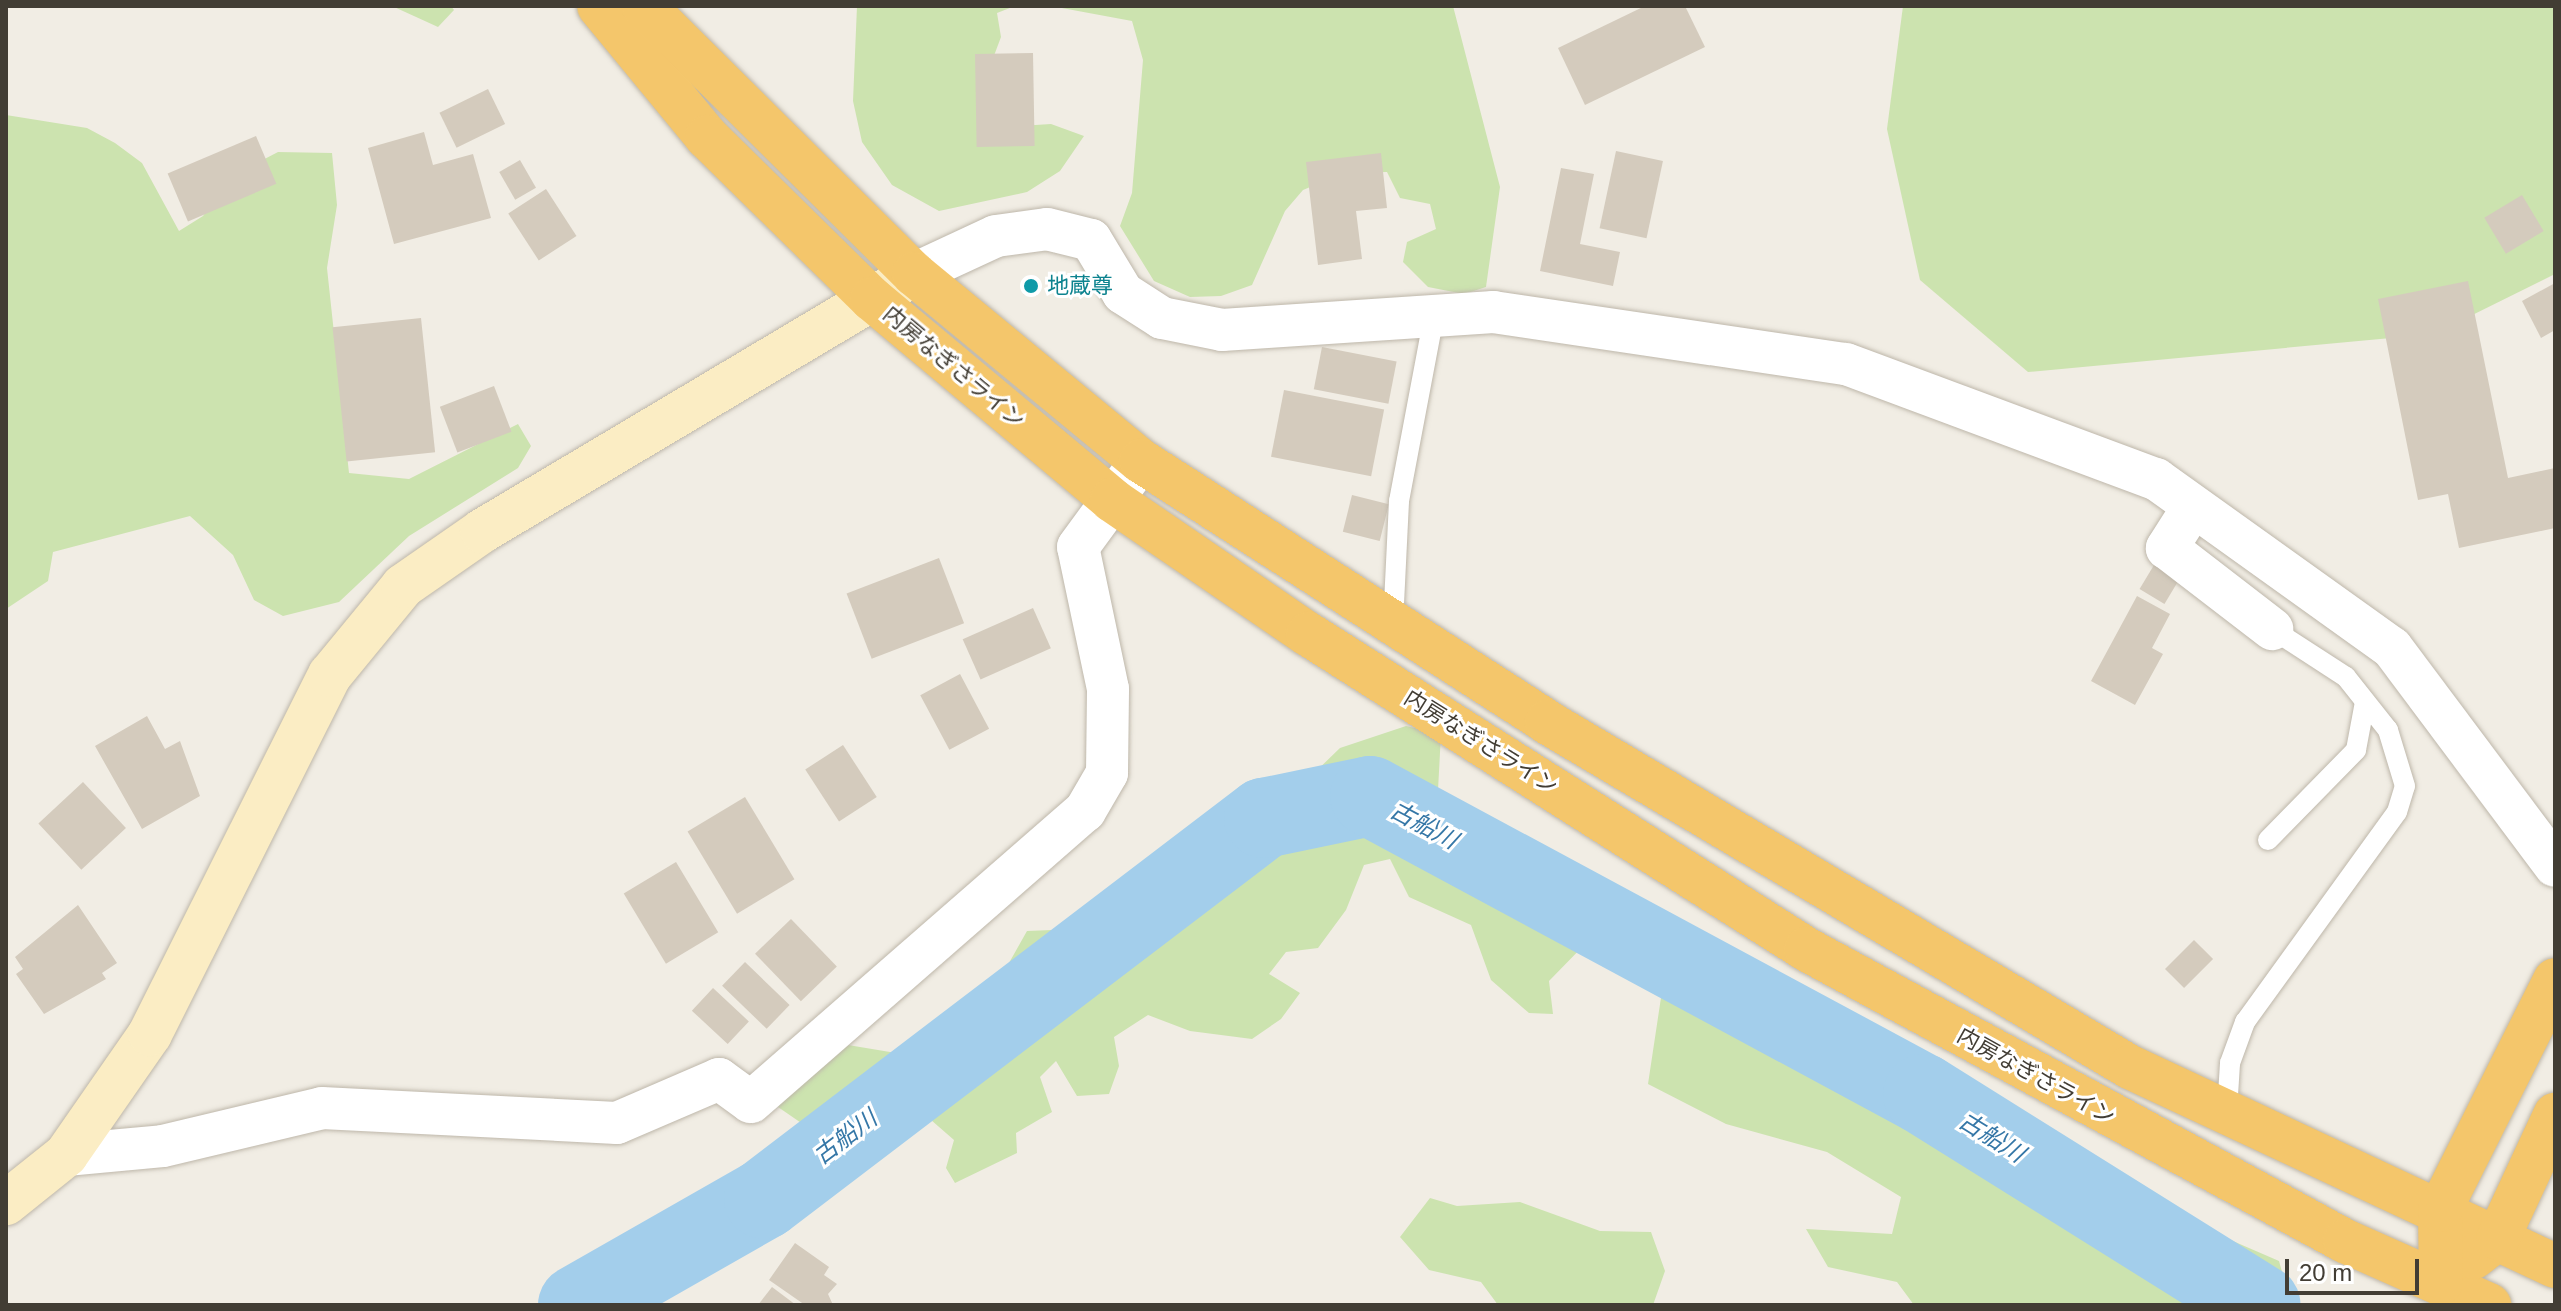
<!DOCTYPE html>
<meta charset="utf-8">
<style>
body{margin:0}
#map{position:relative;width:2561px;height:1311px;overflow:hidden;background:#f1ede4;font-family:Arial,"Noto Sans JP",sans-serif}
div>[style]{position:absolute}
.green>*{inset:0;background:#cce3af}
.river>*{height:80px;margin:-40px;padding:0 40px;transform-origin:40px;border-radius:40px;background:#a3ceeb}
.building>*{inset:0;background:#d4cbbd;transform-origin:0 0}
.roads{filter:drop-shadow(0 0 2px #beb7aa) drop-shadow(0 0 2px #beb7aa)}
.lane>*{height:20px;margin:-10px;padding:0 10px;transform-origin:10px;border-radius:10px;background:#fff}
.street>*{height:42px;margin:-21px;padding:0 21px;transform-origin:21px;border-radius:21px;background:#fff}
.secondary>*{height:44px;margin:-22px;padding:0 22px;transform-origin:22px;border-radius:22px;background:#fbedc4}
.highway>*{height:44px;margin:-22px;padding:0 22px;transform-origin:22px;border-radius:22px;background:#f4c66b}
.dots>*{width:22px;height:22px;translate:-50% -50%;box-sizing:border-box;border:4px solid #fff;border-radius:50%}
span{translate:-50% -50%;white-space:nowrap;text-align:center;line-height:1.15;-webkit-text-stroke:6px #fff;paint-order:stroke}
.culture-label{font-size:22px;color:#0d838f}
.left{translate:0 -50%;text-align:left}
.street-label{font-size:22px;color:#423d34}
.water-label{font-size:24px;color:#3577a7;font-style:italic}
.frame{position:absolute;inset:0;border:8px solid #423d34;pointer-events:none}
.scale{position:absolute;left:2285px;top:1259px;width:134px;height:36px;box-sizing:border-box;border:4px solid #423d34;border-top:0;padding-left:10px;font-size:24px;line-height:28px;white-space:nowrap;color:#423d34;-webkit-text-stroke:6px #fff;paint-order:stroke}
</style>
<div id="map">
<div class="green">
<i style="clip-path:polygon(392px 6px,451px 6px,454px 10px,438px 27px)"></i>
<i style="clip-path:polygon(857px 6px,1015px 6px,997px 13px,1001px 37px,992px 61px,1004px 127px,1051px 124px,1084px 136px,1060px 171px,1027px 192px,939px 211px,892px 185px,862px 142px,853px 101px)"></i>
<i style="clip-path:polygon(1051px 6px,1453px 6px,1500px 187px,1486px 287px,1464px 294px,1428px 287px,1403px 262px,1407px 242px,1436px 229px,1430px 204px,1400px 198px,1387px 172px,1344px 173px,1303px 190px,1285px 211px,1252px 285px,1221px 296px,1190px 297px,1154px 281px,1120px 226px,1132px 193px,1143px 60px,1132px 21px)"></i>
<i style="clip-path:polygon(1903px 6px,2555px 6px,2555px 274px,2434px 334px,2028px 372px,1920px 280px,1887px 129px)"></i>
<i style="clip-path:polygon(6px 115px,87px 128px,115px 143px,142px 163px,179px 231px,203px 216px,232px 176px,278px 152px,332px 153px,337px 205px,327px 268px,349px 473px,409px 479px,518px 424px,531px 446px,518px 468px,409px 536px,339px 602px,283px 616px,254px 600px,233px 555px,190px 516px,53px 552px,48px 581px,6px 609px)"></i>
<i style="clip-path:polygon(1406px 726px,1441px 734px,1437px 809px,1475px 846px,1576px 906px,1589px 940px,1549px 981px,1553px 1014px,1529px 1013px,1491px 980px,1471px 925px,1409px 897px,1390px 859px,1364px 865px,1346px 910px,1318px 948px,1286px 952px,1269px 974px,1300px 993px,1281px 1019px,1252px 1039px,1190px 1031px,1148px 1015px,1114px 1037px,1119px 1066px,1109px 1094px,1077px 1096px,1056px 1061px,1040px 1077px,1052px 1112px,1016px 1133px,1017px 1153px,955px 1183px,946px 1168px,954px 1140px,884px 1079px,852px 1110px,810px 1129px,778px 1107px,799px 1070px,836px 1043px,914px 1056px,988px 1000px,1027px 931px,1127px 927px,1166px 885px,1240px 863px,1295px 828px,1308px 779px,1340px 748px)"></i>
<i style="clip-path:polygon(1740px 988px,1817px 1029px,1882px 1089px,2279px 1261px,2291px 1304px,1914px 1305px,1897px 1282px,1828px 1267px,1806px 1229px,1892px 1234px,1901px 1197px,1827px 1152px,1726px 1124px,1648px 1084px,1662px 991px)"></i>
<i style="clip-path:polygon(1430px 1198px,1457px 1206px,1520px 1202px,1600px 1231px,1651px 1232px,1665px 1271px,1653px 1305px,1498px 1305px,1481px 1282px,1429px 1270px,1400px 1237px)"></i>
</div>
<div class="river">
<i style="left:578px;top:1305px;width:214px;rotate:-29.7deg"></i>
<i style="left:764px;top:1199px;width:629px;rotate:-37.31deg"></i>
<i style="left:1264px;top:818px;width:108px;rotate:-11.7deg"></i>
<i style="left:1370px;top:796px;width:628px;rotate:28.32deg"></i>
<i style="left:1923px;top:1094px;width:398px;rotate:32deg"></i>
</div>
<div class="building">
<i style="clip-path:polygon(1645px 6px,1685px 6px,1705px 47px,1585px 105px,1558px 48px)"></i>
<i style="left:1033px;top:53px;width:93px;height:58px;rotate:89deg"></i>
<i style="left:488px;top:89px;width:39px;height:54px;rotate:64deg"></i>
<i style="clip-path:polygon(424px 132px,433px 165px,473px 154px,491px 218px,394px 244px,368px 148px)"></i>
<i style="left:256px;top:136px;width:52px;height:96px;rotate:67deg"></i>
<i style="left:1616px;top:151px;width:48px;height:79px;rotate:12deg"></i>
<i style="clip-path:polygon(1381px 153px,1387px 208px,1356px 211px,1362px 259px,1318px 265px,1306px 162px)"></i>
<i style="left:520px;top:160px;width:32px;height:24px;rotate:60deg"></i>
<i style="clip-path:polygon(1561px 168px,1594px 174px,1580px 244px,1620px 252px,1613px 286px,1540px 271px)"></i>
<i style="left:546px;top:189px;width:56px;height:45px;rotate:57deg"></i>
<i style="left:2522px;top:195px;width:42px;height:44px;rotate:59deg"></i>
<i style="left:1025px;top:277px;width:13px;height:18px;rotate:4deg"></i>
<i style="clip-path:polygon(2468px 281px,2508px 478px,2555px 468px,2555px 528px,2459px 548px,2448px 494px,2418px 500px,2378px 299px)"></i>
<i style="clip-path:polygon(2555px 283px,2555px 330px,2541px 338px,2522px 301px)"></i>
<i style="left:421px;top:318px;width:135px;height:89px;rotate:84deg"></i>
<i style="left:1322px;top:347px;width:76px;height:43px;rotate:11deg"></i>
<i style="left:494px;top:386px;width:49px;height:58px;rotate:69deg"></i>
<i style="left:1284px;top:390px;width:102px;height:68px;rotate:11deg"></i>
<i style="left:1352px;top:495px;width:38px;height:38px;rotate:14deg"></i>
<i style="left:939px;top:558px;width:70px;height:99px;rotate:69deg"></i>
<i style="left:2154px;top:565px;width:29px;height:28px;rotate:31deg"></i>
<i style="clip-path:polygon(2137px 596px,2170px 614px,2152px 648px,2163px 654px,2135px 705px,2091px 681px)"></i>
<i style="left:1033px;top:608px;width:44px;height:77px;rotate:66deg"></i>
<i style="left:960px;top:674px;width:62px;height:45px;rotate:62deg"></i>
<i style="clip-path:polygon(147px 716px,165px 749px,180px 741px,200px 796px,142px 829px,95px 746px)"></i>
<i style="left:843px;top:745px;width:62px;height:45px;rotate:57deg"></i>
<i style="left:83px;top:782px;width:63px;height:61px;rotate:47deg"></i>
<i style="left:745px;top:797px;width:96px;height:67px;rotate:59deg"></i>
<i style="left:676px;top:862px;width:82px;height:61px;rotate:59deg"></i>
<i style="clip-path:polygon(78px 905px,117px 963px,102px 973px,106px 979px,44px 1014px,16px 974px,23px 969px,15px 957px)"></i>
<i style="left:791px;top:919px;width:66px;height:50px;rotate:46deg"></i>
<i style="left:2194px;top:940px;width:27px;height:41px;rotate:45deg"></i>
<i style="left:745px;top:962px;width:62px;height:33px;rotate:44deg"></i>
<i style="left:713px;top:988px;width:49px;height:31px;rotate:43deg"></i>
<i style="clip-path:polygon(795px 1243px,829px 1267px,824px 1275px,837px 1284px,828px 1294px,833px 1305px,805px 1305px,769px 1280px)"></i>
<i style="clip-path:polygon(772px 1287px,796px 1305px,758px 1305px)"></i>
</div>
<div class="roads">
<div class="lane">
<i style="left:1393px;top:624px;width:123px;rotate:-87.2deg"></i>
<i style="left:1399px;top:501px;width:188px;rotate:-79.3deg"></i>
<i style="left:2268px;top:840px;width:126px;rotate:-45.6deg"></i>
<i style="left:2356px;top:750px;width:49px;rotate:-79.4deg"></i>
<i style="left:2227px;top:1111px;width:48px;rotate:-86.4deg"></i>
<i style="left:2230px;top:1063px;width:44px;rotate:-69.9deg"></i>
<i style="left:2245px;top:1022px;width:259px;rotate:-54.1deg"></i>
<i style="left:2397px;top:812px;width:27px;rotate:-73deg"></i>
<i style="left:2405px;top:786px;width:59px;rotate:-106.9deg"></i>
<i style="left:2388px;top:730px;width:68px;rotate:-128.4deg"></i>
<i style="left:2346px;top:677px;width:88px;rotate:-147deg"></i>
</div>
<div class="street">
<i style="left:914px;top:274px;width:90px;rotate:-24.9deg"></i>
<i style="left:996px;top:236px;width:51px;rotate:-7.8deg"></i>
<i style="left:1047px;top:229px;width:45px;rotate:14deg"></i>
<i style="left:1091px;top:240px;width:62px;rotate:58.9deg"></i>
<i style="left:1123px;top:293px;width:46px;rotate:32.7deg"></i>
<i style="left:1162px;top:318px;width:61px;rotate:11.3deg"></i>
<i style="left:1222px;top:330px;width:272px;rotate:-3.8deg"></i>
<i style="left:1493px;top:312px;width:357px;rotate:8.4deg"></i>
<i style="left:1846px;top:364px;width:331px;rotate:20.4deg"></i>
<i style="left:2156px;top:479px;width:290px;rotate:35.6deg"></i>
<i style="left:2392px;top:648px;width:272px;rotate:53.2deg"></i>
<i style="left:2193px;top:507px;width:49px;rotate:122.4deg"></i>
<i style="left:2167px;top:548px;width:133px;rotate:37.6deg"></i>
<i style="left:66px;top:1155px;width:97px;rotate:-5.3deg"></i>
<i style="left:163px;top:1146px;width:163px;rotate:-13.4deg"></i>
<i style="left:322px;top:1108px;width:295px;rotate:2.9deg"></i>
<i style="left:617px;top:1123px;width:111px;rotate:-23.3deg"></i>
<i style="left:719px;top:1079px;width:39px;rotate:36deg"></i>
<i style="left:751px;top:1102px;width:443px;rotate:-41.1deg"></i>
<i style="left:1085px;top:811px;width:44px;rotate:-59.9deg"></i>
<i style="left:1107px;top:773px;width:84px;rotate:-89.3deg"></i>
<i style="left:1108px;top:689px;width:145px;rotate:-101.9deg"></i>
<i style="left:1078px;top:547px;width:107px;rotate:-53.8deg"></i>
</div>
<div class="secondary">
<i style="left:6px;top:1203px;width:77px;rotate:-38.7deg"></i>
<i style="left:66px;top:1155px;width:147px;rotate:-55.2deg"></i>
<i style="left:150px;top:1034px;width:402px;rotate:-63.4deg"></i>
<i style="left:330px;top:675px;width:115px;rotate:-50.6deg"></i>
<i style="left:403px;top:586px;width:96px;rotate:-34.8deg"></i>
<i style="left:482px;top:531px;width:503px;rotate:-30.75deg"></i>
</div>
<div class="highway">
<i style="left:599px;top:6px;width:170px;rotate:50.5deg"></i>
<i style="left:707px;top:137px;width:231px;rotate:44.5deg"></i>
<i style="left:872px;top:299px;width:313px;rotate:39.9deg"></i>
<i style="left:1112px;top:500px;width:237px;rotate:34.4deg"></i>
<i style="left:1308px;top:634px;width:589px;rotate:32.31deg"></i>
<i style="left:1806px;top:949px;width:613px;rotate:28.45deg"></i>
<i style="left:2345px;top:1241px;width:158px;rotate:24deg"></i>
<i style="left:644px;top:6px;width:380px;rotate:44.8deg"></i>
<i style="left:914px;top:274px;width:294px;rotate:39.5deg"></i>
<i style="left:1141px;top:461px;width:483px;rotate:32.7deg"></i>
<i style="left:1547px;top:722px;width:677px;rotate:30.62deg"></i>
<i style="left:2130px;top:1067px;width:469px;rotate:25.1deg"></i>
<i style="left:2474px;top:1257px;width:31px;rotate:-38deg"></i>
<i style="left:2498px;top:1238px;width:136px;rotate:-65.1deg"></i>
<i style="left:2441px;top:1283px;width:73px;rotate:-90.8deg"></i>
<i style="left:2440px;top:1210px;width:257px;rotate:-63.4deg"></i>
</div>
</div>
<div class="dots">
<i style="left:1031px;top:286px;background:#0f9aa8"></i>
</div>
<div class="culture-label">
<span class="left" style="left:1047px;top:286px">地蔵尊</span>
</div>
<div class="street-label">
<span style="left:954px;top:367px;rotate:40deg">内房なぎさライン</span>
<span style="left:1481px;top:742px;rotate:32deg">内房なぎさライン</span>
<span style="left:2036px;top:1076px;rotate:29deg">内房なぎさライン</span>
</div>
<div class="water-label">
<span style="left:1424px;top:825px;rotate:28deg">古船川</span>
<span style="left:845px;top:1137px;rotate:-37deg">古船川</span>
<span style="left:1992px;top:1137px;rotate:32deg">古船川</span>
</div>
<div class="frame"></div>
<div class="scale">20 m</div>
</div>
